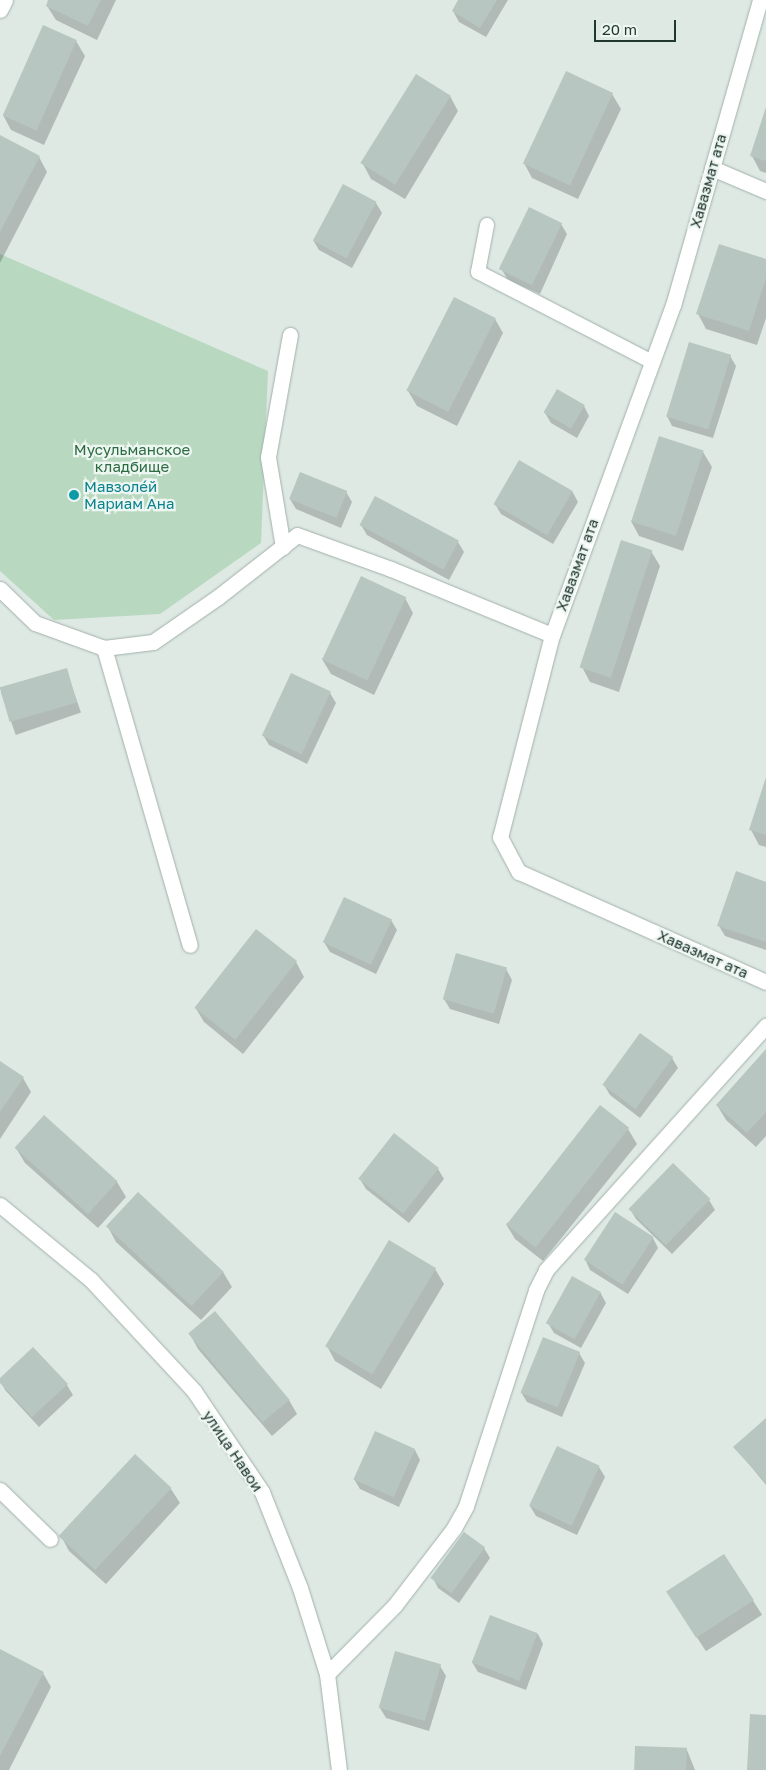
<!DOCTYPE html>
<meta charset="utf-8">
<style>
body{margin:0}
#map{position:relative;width:766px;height:1770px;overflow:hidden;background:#dee9e4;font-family:"Golos Text",sans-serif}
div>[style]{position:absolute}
.green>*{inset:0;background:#b8d9c0}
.shadow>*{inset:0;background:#0003;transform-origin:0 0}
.building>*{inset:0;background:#b7c6c0;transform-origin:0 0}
.roads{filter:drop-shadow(0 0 1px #a2b0ab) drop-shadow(0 0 1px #a2b0ab)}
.service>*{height:14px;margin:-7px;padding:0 7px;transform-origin:7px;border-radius:7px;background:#fff}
.minor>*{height:15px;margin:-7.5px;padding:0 7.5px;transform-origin:7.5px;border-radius:7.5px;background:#fff}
.tertiary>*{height:15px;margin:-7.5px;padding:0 7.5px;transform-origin:7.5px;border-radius:7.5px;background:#fff}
.dots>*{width:14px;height:14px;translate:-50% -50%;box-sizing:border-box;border:2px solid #eef6f2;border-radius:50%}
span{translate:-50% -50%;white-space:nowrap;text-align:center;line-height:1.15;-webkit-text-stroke:4.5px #eef6f2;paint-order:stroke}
.street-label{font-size:15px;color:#213831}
.park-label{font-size:15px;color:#2d6c43}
.culture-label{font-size:15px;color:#0d838f}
.left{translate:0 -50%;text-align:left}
.scale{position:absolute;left:594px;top:20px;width:82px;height:22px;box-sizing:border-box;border:2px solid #213831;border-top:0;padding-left:6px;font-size:15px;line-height:18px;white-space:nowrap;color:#213831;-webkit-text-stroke:4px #eef6f2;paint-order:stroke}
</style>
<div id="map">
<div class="green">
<i style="clip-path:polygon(0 254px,268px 371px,261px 543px,160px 614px,54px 620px,0 571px)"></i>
</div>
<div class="shadow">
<i style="clip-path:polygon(50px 0,116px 0,97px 40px,56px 20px,47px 6px)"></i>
<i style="clip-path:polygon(460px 0,508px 0,486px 37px,459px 22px,453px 11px)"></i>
<i style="clip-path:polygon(76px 41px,85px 56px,44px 145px,11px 130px,3px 115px)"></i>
<i style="clip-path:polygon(612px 94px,621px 109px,578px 199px,532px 178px,524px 163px)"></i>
<i style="clip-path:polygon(450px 96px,458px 111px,405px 199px,371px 179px,363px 164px)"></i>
<i style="clip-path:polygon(766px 110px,766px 173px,760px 171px,752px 156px)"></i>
<i style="clip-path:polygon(0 137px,39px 157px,47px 172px,0 263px)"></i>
<i style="clip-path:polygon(376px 203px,382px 213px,352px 268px,319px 250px,313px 240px)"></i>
<i style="clip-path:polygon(561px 224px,567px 234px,540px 294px,508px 280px,502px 270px)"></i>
<i style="clip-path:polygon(766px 260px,766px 318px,757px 345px,706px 329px,698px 314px)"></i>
<i style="clip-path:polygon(495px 319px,503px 333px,457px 426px,417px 406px,408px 391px)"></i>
<i style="clip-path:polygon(730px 356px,736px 366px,713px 438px,672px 426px,667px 416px)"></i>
<i style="clip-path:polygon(584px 406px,589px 416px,577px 438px,551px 423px,545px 413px)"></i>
<i style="clip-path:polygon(703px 452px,712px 467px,683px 551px,639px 536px,631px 521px)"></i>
<i style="clip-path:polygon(572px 491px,578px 502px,553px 544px,501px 514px,495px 504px)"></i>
<i style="clip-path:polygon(346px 492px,352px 502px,341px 528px,296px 509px,290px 499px)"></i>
<i style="clip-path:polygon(361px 525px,458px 542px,464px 552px,449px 580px,367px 535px)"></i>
<i style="clip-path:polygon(651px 551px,660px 566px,619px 692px,590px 682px,582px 667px)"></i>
<i style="clip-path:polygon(405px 598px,413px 613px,374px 695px,331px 674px,322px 659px)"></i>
<i style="left:66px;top:669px;width:46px;height:69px;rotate:71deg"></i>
<i style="clip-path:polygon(330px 693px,336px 703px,307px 764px,269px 745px,263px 735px)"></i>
<i style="clip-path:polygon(766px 780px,766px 847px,759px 845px,751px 830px)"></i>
<i style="clip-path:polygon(766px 883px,766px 950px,725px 936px,719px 926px)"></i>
<i style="clip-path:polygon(391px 920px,397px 930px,376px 974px,330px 952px,324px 942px)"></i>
<i style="clip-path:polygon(296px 962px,304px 977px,243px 1054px,204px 1022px,195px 1007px)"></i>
<i style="clip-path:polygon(506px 969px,512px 980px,499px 1024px,450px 1009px,444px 999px)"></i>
<i style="clip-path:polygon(766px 1051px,766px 1136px,756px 1147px,726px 1120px,717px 1105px)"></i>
<i style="clip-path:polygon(672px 1058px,678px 1068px,640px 1118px,610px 1095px,604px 1085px)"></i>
<i style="clip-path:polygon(0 1063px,23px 1078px,31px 1092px,0 1139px)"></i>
<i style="clip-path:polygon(44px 1117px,117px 1182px,126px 1197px,98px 1228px,25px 1163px,16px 1148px)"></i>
<i style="clip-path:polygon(628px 1129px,637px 1144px,543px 1261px,515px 1239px,506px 1224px)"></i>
<i style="clip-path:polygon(438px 1169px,444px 1179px,409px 1223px,366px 1189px,360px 1179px)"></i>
<i style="clip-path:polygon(709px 1200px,715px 1210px,672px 1254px,636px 1219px,630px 1209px)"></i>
<i style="clip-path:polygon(108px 1227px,223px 1272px,232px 1287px,201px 1320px,116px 1242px)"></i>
<i style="clip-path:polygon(653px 1238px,658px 1248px,628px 1294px,590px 1270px,585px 1259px)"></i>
<i style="clip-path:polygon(390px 1242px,435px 1269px,444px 1284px,381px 1389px,335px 1361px,327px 1346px)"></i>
<i style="clip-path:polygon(600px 1292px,606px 1303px,581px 1348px,554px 1333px,548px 1323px)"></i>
<i style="clip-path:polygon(190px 1334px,289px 1400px,297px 1414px,272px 1436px,198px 1349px)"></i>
<i style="clip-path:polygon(579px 1353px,585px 1363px,562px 1417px,527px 1402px,521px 1392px)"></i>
<i style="clip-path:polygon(0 1379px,67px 1385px,73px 1395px,39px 1427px,5px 1390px)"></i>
<i style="clip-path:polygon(766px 1419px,766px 1485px,735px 1447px)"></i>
<i style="clip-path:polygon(376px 1432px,415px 1450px,420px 1460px,399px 1507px,360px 1489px,354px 1479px)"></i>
<i style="clip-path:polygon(599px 1467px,605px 1477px,577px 1535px,536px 1516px,530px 1506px)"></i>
<i style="clip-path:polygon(171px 1489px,180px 1503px,106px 1584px,69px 1551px,61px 1536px)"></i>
<i style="clip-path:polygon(464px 1534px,484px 1548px,490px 1558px,459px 1603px,438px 1588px,433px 1578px)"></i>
<i style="left:724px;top:1556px;width:70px;height:67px;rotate:57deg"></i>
<i style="clip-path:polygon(538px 1634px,543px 1644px,526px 1690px,478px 1672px,472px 1662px)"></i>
<i style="clip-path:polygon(0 1651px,43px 1673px,51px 1687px,9px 1770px,0 1770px)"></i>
<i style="clip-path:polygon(440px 1666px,446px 1676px,429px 1731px,386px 1718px,380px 1708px)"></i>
<i style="clip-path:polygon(687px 1750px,695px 1770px,635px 1770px)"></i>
</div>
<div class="building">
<i style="clip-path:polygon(48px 0,101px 0,88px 26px,46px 6px)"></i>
<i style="clip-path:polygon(458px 0,497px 0,480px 28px,452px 11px)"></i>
<i style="left:43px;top:25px;width:37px;height:99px;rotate:24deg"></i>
<i style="left:566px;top:71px;width:52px;height:102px;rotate:25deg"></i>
<i style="left:416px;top:74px;width:41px;height:105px;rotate:32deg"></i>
<i style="clip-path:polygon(766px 107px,766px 161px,750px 156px)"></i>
<i style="clip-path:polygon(0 135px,40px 156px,0 232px)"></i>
<i style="left:343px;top:184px;width:38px;height:64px;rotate:28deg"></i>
<i style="left:529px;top:207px;width:37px;height:69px;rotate:26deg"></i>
<i style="clip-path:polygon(719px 244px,766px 259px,766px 278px,749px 331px,696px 314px)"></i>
<i style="left:454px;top:297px;width:47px;height:105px;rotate:27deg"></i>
<i style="left:689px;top:342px;width:44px;height:78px;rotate:17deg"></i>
<i style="left:557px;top:389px;width:32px;height:27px;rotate:30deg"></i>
<i style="left:659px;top:436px;width:47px;height:90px;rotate:18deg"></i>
<i style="left:519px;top:460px;width:62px;height:51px;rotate:30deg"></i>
<i style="left:300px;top:472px;width:51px;height:29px;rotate:22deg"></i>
<i style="left:375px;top:496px;width:95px;height:33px;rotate:28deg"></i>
<i style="left:621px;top:540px;width:33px;height:134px;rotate:18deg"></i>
<i style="left:361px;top:576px;width:50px;height:92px;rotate:25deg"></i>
<i style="left:67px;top:668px;width:36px;height:70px;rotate:74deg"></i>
<i style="left:291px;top:673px;width:44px;height:69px;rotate:25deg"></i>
<i style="clip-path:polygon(766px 777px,766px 835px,749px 830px)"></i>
<i style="clip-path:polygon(736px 871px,766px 882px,766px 942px,717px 926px)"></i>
<i style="left:344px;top:897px;width:53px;height:50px;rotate:25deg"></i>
<i style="left:256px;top:929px;width:52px;height:100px;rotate:38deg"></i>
<i style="left:456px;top:953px;width:53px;height:48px;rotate:16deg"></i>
<i style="left:640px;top:1033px;width:41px;height:64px;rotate:36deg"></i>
<i style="clip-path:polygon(766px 1049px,766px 1112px,747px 1133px,716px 1105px)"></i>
<i style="clip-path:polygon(0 1061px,24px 1077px,0 1112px)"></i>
<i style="left:600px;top:1105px;width:37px;height:152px;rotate:38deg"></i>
<i style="left:44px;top:1115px;width:99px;height:44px;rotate:42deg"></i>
<i style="left:394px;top:1133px;width:57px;height:58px;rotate:38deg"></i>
<i style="left:673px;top:1163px;width:52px;height:64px;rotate:44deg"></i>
<i style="left:138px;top:1192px;width:117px;height:47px;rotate:43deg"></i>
<i style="left:615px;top:1212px;width:46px;height:57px;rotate:33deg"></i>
<i style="left:389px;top:1240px;width:55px;height:124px;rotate:31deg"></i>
<i style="left:572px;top:1276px;width:33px;height:54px;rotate:29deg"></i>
<i style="left:215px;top:1311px;width:116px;height:35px;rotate:50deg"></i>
<i style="left:543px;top:1337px;width:40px;height:60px;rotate:22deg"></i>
<i style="clip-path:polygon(33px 1347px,68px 1384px,32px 1417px,0 1383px,0 1378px)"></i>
<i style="clip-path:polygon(766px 1418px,766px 1483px,733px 1447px)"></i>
<i style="left:375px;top:1431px;width:44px;height:53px;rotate:24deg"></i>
<i style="left:557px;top:1446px;width:47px;height:66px;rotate:25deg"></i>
<i style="left:135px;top:1454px;width:50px;height:112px;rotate:43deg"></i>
<i style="left:464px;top:1532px;width:26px;height:57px;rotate:36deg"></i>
<i style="left:724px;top:1554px;width:55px;height:69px;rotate:57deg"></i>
<i style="left:490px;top:1615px;width:51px;height:51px;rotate:21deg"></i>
<i style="clip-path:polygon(0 1649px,44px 1672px,0 1756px)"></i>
<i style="left:395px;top:1651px;width:48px;height:59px;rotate:16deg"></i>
<i style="clip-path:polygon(750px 1714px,766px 1715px,766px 1770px,747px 1770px)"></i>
<i style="left:635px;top:1746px;width:52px;height:24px;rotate:2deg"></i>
</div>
<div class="roads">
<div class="service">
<i style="left:487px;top:225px;width:48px;rotate:100.8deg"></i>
<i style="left:478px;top:272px;width:196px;rotate:27.3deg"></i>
</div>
<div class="minor">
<i style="left:760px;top:0;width:317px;rotate:105.9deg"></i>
<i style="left:673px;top:305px;width:351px;rotate:110.1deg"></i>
<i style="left:552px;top:635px;width:209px;rotate:104.4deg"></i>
<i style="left:500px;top:837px;width:40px;rotate:62deg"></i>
<i style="left:519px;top:872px;width:270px;rotate:24deg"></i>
<i style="left:712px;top:168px;width:59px;rotate:23.1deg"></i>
<i style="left:283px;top:547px;width:91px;rotate:-99.5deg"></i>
<i style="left:268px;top:457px;width:124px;rotate:-79.8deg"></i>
<i style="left:0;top:589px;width:49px;rotate:44.2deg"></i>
<i style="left:35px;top:623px;width:73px;rotate:19.9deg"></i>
<i style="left:104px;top:648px;width:49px;rotate:-7deg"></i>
<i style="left:153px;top:642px;width:79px;rotate:-34.7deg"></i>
<i style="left:218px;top:597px;width:100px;rotate:-38.1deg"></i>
<i style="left:297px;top:535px;width:100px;rotate:19.9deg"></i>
<i style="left:391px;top:569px;width:174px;rotate:22.3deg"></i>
<i style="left:104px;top:648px;width:309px;rotate:73.9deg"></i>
<i style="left:0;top:1205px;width:118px;rotate:39.5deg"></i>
<i style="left:91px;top:1280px;width:151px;rotate:47.1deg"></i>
<i style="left:194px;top:1391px;width:122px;rotate:56deg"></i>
<i style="left:262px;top:1492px;width:103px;rotate:68.4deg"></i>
<i style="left:300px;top:1588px;width:90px;rotate:72.6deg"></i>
<i style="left:327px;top:1674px;width:97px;rotate:82.9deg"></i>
<i style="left:0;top:1490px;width:70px;rotate:44.4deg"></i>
<i style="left:327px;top:1674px;width:97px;rotate:-45.4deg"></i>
<i style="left:395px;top:1605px;width:97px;rotate:-52.5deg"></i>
<i style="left:454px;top:1528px;width:25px;rotate:-61deg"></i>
<i style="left:466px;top:1506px;width:227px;rotate:-72deg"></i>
<i style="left:536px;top:1290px;width:22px;rotate:-63deg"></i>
<i style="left:546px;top:1270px;width:329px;rotate:-48deg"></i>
</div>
<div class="tertiary">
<i style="left:0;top:10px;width:11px;rotate:-63deg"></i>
</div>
</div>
<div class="dots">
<i style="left:74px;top:495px;background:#0f9aa8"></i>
</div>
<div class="street-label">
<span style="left:708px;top:181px;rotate:-74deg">Хавазмат ата</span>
<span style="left:577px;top:565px;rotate:-70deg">Хавазмат ата</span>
<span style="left:703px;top:954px;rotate:24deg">Хавазмат ата</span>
<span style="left:233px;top:1451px;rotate:56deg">улица Навои</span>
</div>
<div class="park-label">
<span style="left:132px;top:458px">Мусульманское<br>кладбище</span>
</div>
<div class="culture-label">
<span class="left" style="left:84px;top:495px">Мавзоле́й<br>Мариам Ана</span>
</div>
<div class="scale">20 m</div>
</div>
